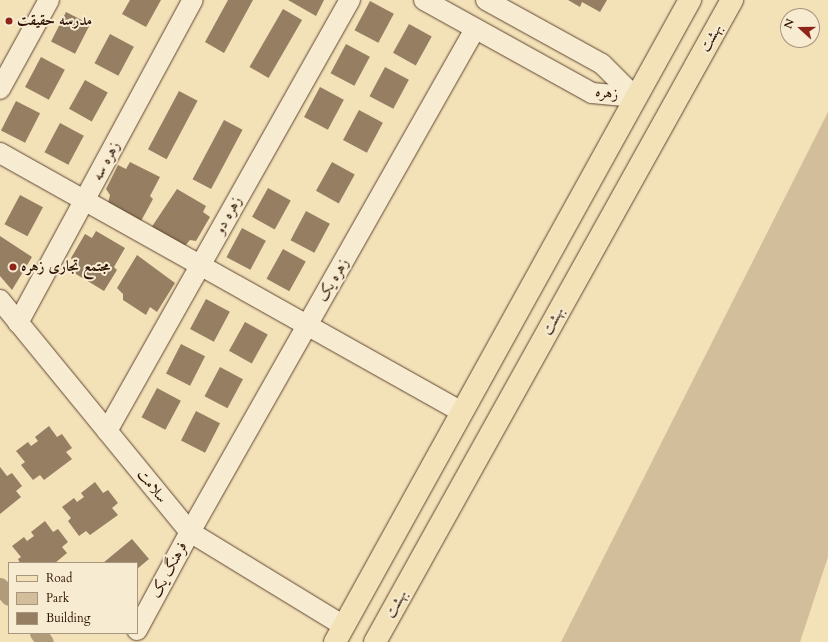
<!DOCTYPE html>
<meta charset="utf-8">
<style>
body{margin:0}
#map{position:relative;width:828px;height:642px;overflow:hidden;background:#f3e1b8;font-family:Cardo,Amiri,serif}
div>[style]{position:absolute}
.green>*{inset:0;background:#d2be9a}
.canal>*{height:17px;margin:-8.5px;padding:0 8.5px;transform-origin:8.5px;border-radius:8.5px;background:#b09b7b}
.building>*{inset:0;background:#957e62;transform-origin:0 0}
.roads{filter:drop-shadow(0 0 1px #604632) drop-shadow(0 0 1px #604632)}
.minor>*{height:20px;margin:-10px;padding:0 10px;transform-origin:10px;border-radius:10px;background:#f7ecd1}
.major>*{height:22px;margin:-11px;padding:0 11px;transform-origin:11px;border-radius:11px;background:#f3e1b8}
.dots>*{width:11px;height:11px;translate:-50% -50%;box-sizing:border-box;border:2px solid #f7ecd1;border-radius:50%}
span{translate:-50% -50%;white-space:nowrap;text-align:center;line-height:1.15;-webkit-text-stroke:4px #f7ecd1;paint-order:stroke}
.poi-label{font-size:15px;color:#2f1305;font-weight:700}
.left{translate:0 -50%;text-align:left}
.street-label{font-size:15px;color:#2f1305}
.legend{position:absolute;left:8px;top:562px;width:130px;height:72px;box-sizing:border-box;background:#f7ecd1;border:1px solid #a7957f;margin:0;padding:5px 7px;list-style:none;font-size:12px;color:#2f1305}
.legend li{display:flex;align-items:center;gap:8px;height:20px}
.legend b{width:20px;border:1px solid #a7957f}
.north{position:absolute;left:780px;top:8px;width:40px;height:40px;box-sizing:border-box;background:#f7ecd1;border:1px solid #a7957f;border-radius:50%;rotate:291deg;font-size:11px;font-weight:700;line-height:16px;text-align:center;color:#2f1305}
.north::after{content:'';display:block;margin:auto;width:14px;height:18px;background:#8f2418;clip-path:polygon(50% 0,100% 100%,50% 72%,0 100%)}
</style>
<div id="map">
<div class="green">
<i style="clip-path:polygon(828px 112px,828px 557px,800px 642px,561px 642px)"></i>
</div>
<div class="canal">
<i style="left:0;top:586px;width:14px;rotate:51deg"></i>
<i style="left:38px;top:633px;width:11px;rotate:52deg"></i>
</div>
<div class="building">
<i style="clip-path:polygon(130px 0,161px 0,146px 27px,122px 14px)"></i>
<i style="clip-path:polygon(228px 0,253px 0,224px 53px,205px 42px)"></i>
<i style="clip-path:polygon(288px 0,324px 0,316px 16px)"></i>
<i style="clip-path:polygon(568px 0,607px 0,600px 12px,582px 2px,580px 7px)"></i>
<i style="left:370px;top:1px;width:27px;height:33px;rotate:28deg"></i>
<i style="left:283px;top:9px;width:22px;height:67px;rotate:30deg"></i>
<i style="left:66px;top:12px;width:27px;height:33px;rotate:27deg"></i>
<i style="left:409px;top:24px;width:26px;height:33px;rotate:29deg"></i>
<i style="left:110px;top:34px;width:27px;height:33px;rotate:28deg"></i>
<i style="left:346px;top:44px;width:27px;height:33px;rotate:28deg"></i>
<i style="left:41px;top:57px;width:27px;height:34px;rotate:28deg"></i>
<i style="left:385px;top:67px;width:27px;height:33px;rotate:28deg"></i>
<i style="left:85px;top:80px;width:26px;height:33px;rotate:29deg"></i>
<i style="left:320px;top:87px;width:27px;height:34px;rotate:28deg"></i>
<i style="left:179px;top:91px;width:21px;height:66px;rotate:28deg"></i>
<i style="left:16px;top:101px;width:27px;height:33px;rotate:27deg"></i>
<i style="left:359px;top:110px;width:27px;height:34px;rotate:28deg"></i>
<i style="left:224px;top:120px;width:21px;height:67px;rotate:28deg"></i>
<i style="left:60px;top:123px;width:27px;height:33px;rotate:28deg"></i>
<i style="clip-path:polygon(130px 162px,160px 177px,150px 196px,153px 199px,141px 221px,108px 203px,110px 195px,106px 189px,118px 165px,126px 169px)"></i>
<i style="left:332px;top:162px;width:26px;height:33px;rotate:29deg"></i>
<i style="left:268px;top:188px;width:26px;height:33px;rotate:29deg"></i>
<i style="clip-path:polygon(177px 189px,206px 206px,203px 212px,210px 217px,196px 241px,190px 240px,184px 247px,151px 228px)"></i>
<i style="left:20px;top:195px;width:26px;height:33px;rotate:28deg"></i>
<i style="left:306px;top:211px;width:27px;height:33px;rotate:28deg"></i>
<i style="left:242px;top:228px;width:27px;height:33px;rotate:28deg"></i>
<i style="clip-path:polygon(96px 231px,125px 248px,114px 267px,117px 270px,104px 291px,71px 271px,74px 263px,71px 258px,85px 234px,92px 238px)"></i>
<i style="clip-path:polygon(0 236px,32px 257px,12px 290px,0 276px)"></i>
<i style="left:283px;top:249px;width:26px;height:34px;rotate:29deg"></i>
<i style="clip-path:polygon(137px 255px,175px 283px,157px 312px,150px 307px,146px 315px,123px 300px,123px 294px,117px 288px)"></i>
<i style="left:206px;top:299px;width:27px;height:34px;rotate:28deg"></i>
<i style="left:245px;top:322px;width:26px;height:33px;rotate:29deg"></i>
<i style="left:181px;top:344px;width:27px;height:33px;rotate:27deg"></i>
<i style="left:220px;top:367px;width:26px;height:33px;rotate:28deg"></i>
<i style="left:157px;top:388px;width:27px;height:33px;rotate:28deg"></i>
<i style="left:196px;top:411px;width:27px;height:33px;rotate:27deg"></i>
<i style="clip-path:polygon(49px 426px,57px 437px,62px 434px,72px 448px,66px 452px,72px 459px,44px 480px,40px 475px,33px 480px,21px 465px,25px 462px,16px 451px,28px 442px,31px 446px,38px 441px,35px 437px)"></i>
<i style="clip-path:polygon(0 467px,7px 476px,12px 473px,22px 486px,16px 491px,21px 497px,0 514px)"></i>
<i style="clip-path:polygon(95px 482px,103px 493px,108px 490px,118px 503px,112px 508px,118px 515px,90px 535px,86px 531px,79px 536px,68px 521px,71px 518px,62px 507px,74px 498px,77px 502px,84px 497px,81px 493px)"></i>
<i style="clip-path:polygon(45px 521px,53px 532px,58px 529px,68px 542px,62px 547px,67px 553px,55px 563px,20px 563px,18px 559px,21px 557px,12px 546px,24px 537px,27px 541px,34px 536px,31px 532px)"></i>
<i style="clip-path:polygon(132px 539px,149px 559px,137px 569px,137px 563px,103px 563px)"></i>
</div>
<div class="roads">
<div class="minor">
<i style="left:424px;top:0;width:192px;rotate:29deg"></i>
<i style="left:592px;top:93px;width:43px;rotate:5.3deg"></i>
<i style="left:486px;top:0;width:132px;rotate:28.9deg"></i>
<i style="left:602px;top:64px;width:47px;rotate:45deg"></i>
<i style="left:0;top:89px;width:102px;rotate:-61.2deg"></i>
<i style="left:0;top:153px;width:530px;rotate:29.28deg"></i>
<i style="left:0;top:300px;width:300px;rotate:50.7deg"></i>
<i style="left:190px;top:532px;width:180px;rotate:31.4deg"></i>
<i style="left:18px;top:323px;width:367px;rotate:-61.6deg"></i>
<i style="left:107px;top:431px;width:495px;rotate:-60.6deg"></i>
<i style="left:137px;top:630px;width:111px;rotate:-61.6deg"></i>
<i style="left:190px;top:532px;width:578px;rotate:-60.46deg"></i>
</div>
<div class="major">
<i style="left:335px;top:642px;width:734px;rotate:-61.06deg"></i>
<i style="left:375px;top:642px;width:735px;rotate:-60.92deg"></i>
</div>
</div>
<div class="dots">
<i style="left:9px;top:21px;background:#8f2418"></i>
<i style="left:13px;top:267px;background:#8f2418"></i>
</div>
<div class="poi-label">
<span class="left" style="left:17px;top:21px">مدرسه حقیقت</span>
<span class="left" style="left:21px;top:267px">مجتمع تجاری زهره</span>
</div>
<div class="street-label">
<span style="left:711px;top:38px;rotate:-61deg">بهشت</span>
<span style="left:607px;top:93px;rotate:8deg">زهره</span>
<span style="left:106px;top:161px;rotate:-62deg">زهره سه</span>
<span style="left:228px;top:215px;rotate:-61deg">زهره دو</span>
<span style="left:333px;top:280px;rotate:-60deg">زهره یک</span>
<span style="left:553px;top:321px;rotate:-61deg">بهشت</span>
<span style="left:152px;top:486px;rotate:51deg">سلامت</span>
<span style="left:169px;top:570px;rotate:-62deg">فرهنگ یک</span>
<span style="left:396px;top:604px;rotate:-61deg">بهشت</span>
</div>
<ul class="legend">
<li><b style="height:5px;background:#f3e1b8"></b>Road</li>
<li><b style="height:11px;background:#d2be9a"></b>Park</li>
<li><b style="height:11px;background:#957e62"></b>Building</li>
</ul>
<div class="north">N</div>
</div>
